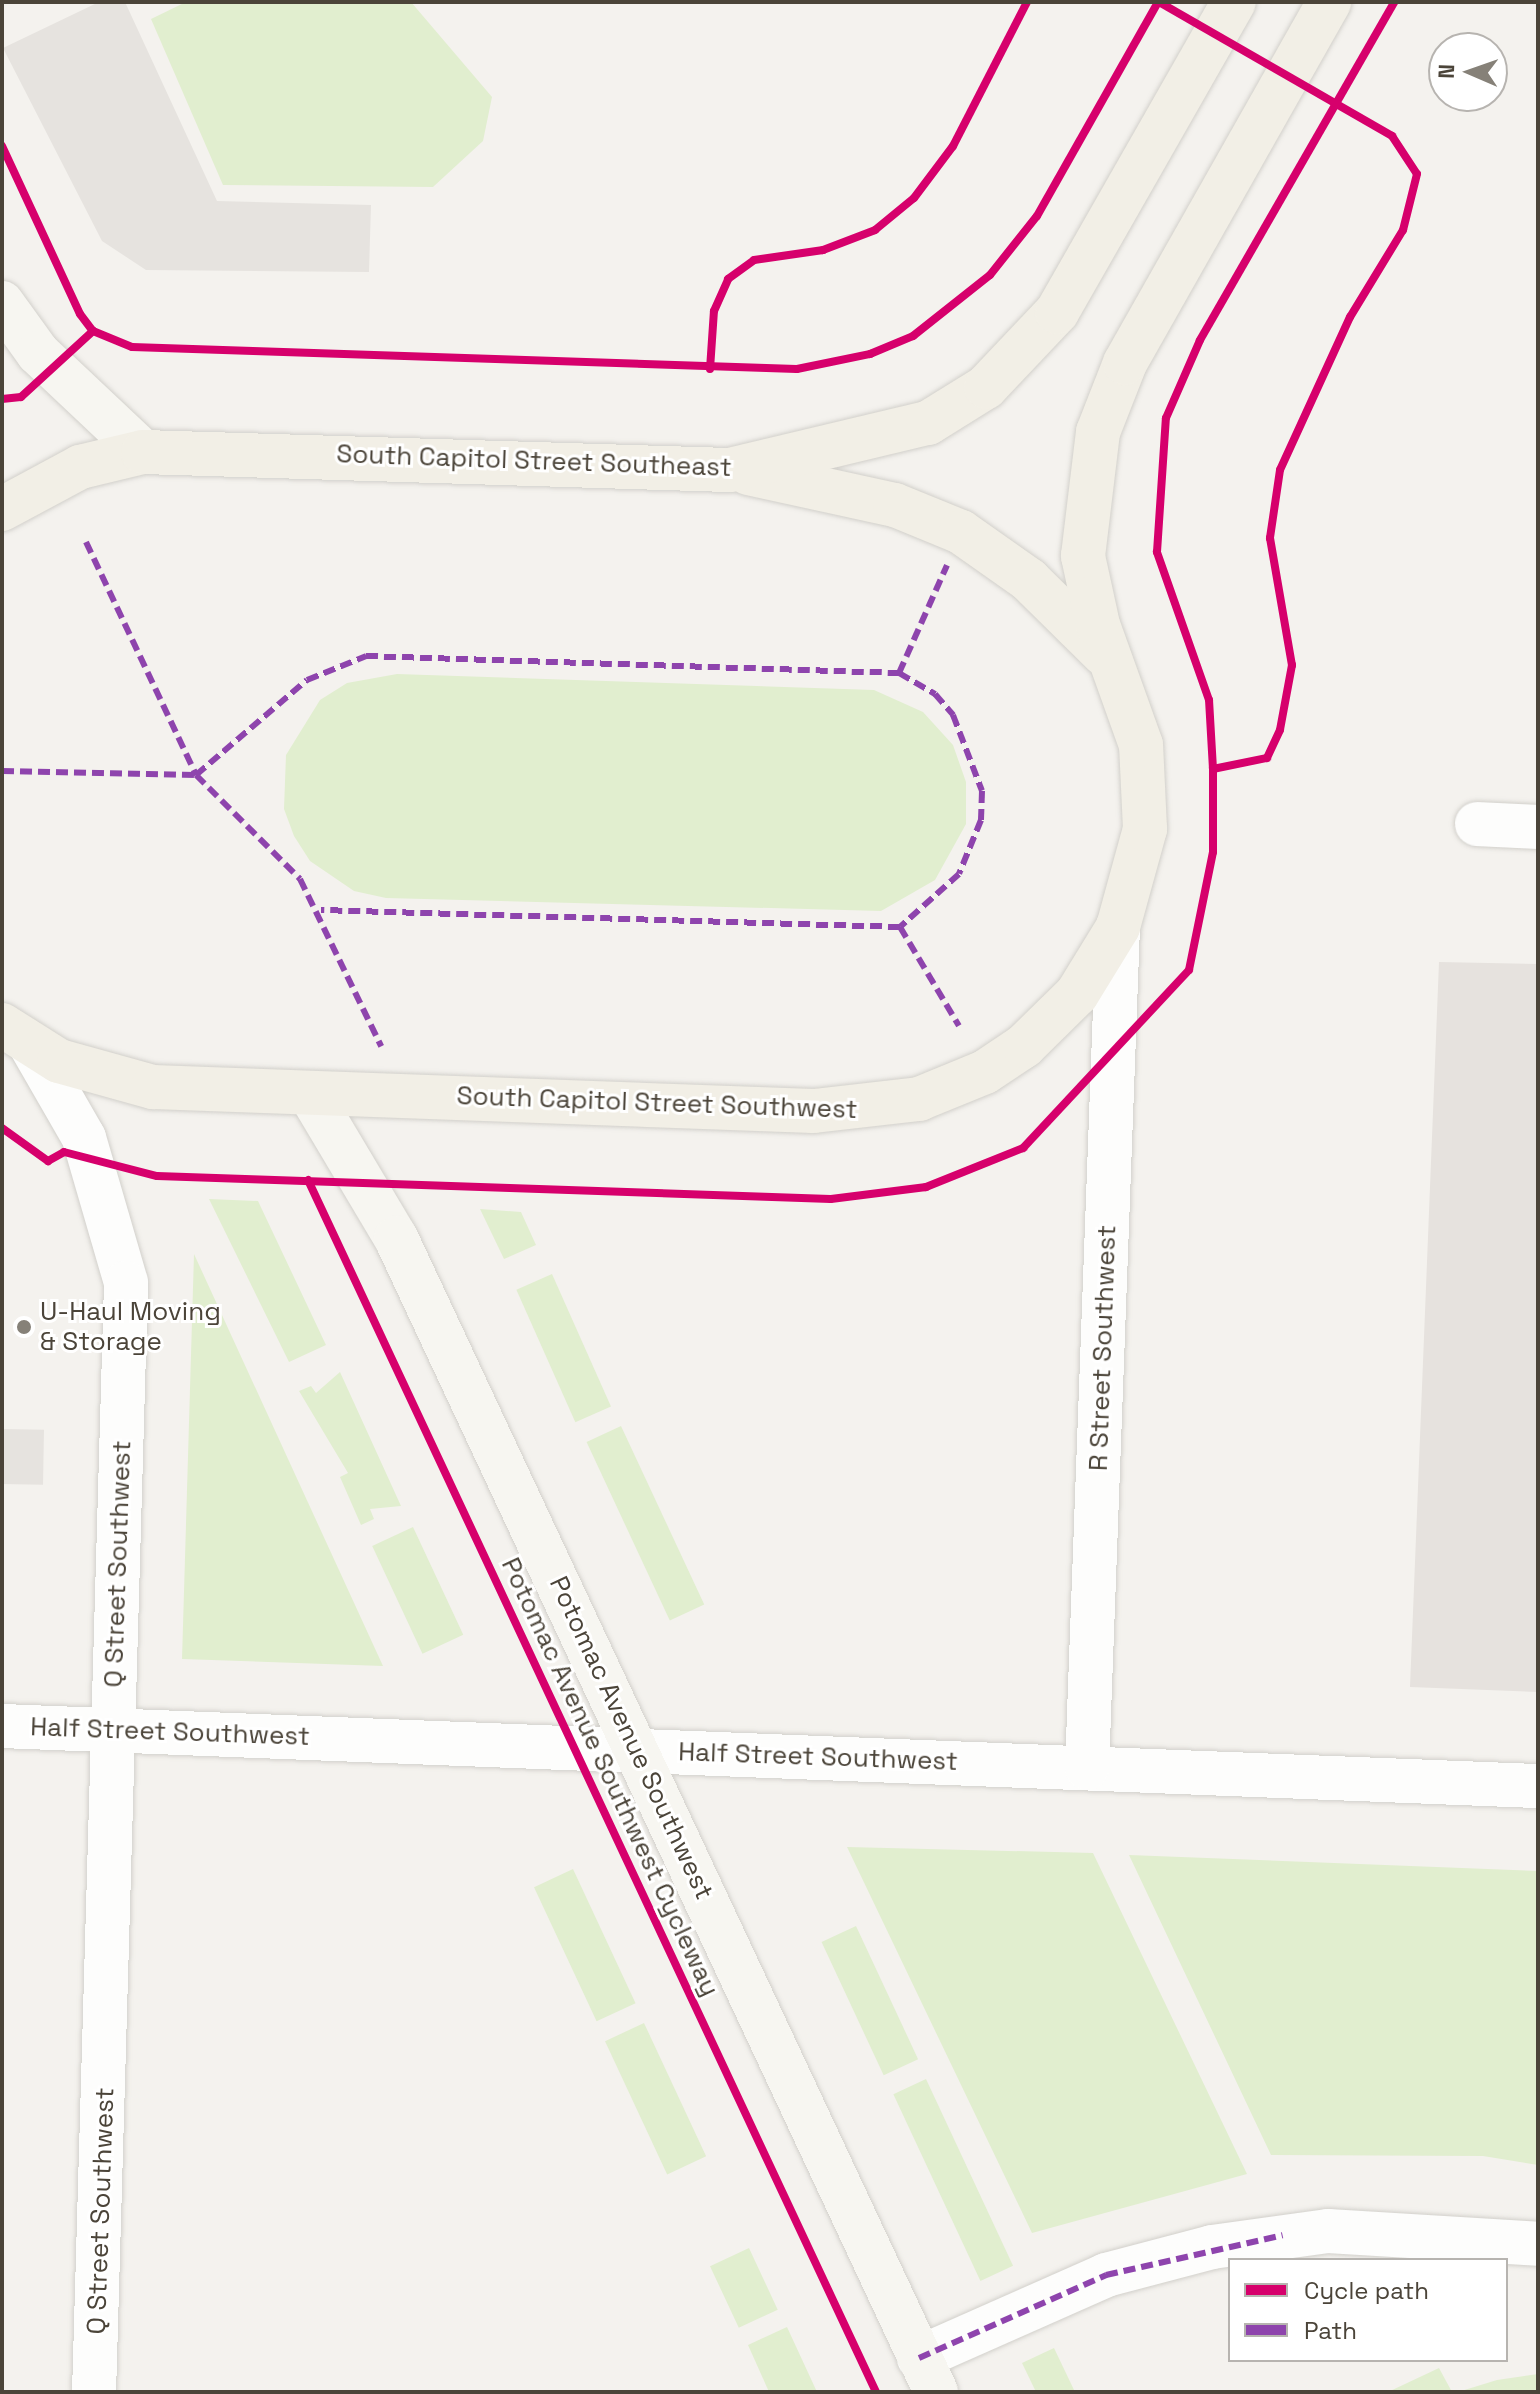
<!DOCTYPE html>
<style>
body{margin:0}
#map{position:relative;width:1540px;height:2394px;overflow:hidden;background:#f4f2ee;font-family:"Space Grotesk",sans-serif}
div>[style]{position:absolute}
.industrial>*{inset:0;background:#e6e2de}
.green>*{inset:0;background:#e1eecf;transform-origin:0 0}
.parking>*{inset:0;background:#e6e3df;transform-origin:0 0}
.roads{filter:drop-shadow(0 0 2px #d2d0cb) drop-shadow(0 0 2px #d2d0cb)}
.street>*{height:44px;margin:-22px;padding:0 22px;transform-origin:22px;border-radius:22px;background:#fdfdfc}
.secondary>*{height:44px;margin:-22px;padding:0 22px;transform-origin:22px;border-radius:22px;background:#f7f6f1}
.primary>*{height:44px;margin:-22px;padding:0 22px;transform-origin:22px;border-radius:22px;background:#f2efe6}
.quiet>*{height:6px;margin-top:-3px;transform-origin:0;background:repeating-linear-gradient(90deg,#8e44ad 0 12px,transparent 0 18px)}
.cycleway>*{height:8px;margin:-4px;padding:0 4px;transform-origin:4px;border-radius:4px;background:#d6006c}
.dots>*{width:22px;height:22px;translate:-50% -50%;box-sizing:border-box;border:4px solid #fff;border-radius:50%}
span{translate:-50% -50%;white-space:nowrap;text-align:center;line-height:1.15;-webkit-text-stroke:6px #fff;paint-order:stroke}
.street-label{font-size:26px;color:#4b4439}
.poi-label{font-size:26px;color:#4b4439}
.left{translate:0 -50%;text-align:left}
.frame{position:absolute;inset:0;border:4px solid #4b4439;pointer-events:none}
.legend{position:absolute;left:1228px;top:2258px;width:280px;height:104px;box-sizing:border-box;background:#fff;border:2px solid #b7b4b0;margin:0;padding:10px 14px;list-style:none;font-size:24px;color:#4b4439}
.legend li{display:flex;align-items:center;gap:16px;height:40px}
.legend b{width:40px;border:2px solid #b7b4b0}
.north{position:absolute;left:1428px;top:32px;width:80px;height:80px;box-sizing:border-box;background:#fff;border:2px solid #b7b4b0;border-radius:50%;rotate:272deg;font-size:22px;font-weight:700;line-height:32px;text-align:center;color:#4b4439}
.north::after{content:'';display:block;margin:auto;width:28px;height:36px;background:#868178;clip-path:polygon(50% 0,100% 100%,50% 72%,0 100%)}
</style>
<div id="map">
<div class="industrial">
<i style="clip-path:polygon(1439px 962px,1538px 964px,1538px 1692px,1410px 1687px)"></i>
</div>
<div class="green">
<i style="clip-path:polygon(186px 2px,411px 2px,492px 97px,483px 141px,433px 187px,223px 185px,151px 19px)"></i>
<i style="clip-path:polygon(397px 674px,874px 690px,923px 712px,953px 745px,966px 782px,966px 824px,935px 880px,881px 911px,386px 898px,354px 891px,310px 861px,294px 836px,284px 809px,286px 755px,320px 700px,347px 683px)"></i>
<i style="clip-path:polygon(209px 1199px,258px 1201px,326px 1345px,289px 1362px)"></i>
<i style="clip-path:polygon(480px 1209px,521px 1212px,536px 1245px,504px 1259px)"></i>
<i style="clip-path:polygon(194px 1254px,383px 1666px,182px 1659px)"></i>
<i style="left:552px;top:1274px;width:145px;height:39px;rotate:66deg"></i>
<i style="clip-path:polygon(340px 1372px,401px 1506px,370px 1509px,374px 1519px,361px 1525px,340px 1477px,348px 1473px,299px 1391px,311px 1386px,316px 1393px)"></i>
<i style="left:621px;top:1426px;width:197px;height:38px;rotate:65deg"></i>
<i style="left:413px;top:1527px;width:119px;height:45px;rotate:65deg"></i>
<i style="clip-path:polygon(847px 1847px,1093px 1853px,1247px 2174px,1032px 2233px)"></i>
<i style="clip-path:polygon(1129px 1855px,1538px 1871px,1538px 2165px,1483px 2156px,1271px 2155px)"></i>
<i style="left:573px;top:1869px;width:148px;height:43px;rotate:65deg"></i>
<i style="left:856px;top:1926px;width:147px;height:38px;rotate:65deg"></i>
<i style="left:644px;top:2023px;width:147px;height:43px;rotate:65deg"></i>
<i style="left:926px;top:2079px;width:206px;height:36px;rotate:65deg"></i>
<i style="left:749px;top:2248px;width:68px;height:43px;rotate:65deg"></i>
<i style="clip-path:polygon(787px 2327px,817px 2392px,769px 2392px,748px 2345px)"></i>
<i style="clip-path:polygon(1054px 2348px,1075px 2392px,1036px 2392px,1022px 2363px)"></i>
<i style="clip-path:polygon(1439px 2368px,1452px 2392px,1388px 2392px)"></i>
<i style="clip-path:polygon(1538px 2374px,1538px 2392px,1458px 2392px,1497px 2380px)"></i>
</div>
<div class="parking">
<i style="clip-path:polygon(99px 2px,125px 2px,217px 201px,371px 205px,369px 272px,146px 270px,102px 241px,3px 48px)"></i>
<i style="left:2px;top:1429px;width:42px;height:55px;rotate:1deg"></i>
</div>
<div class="roads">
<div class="street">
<i style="left:1477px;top:824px;width:61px;rotate:2.8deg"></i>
<i style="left:30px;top:1044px;width:108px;rotate:60.1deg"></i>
<i style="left:84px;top:1138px;width:151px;rotate:73.8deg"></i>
<i style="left:126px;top:1283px;width:1109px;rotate:91.65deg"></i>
<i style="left:2px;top:1726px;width:1537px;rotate:2.24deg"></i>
<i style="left:1087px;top:1768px;width:842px;rotate:-87.89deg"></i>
<i style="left:919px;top:2358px;width:205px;rotate:-23.9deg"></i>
<i style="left:1106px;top:2275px;width:110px;rotate:-14.8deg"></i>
<i style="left:1212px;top:2247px;width:117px;rotate:-7.9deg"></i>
<i style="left:1328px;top:2231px;width:210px;rotate:3.5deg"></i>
</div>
<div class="secondary">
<i style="left:2px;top:303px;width:62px;rotate:54.2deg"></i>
<i style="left:38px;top:353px;width:144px;rotate:43.3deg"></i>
<i style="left:310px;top:1094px;width:168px;rotate:59.2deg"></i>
<i style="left:396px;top:1238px;width:1274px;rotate:64.92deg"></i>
</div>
<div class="primary">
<i style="left:748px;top:473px;width:150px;rotate:12.3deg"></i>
<i style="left:895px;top:505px;width:71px;rotate:22.2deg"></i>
<i style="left:961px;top:532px;width:83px;rotate:35.2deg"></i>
<i style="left:1029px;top:580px;width:105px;rotate:44.6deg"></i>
<i style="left:2px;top:509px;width:89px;rotate:-28.3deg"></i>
<i style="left:80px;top:467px;width:65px;rotate:-13.4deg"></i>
<i style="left:143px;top:452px;width:587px;rotate:1.76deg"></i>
<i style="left:730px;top:470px;width:204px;rotate:-13.4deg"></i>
<i style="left:928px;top:423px;width:68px;rotate:-31.8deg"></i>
<i style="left:986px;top:387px;width:103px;rotate:-46.6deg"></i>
<i style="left:1057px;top:312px;width:357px;rotate:-60.3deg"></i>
<i style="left:2px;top:1025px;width:67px;rotate:32.3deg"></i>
<i style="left:59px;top:1061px;width:98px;rotate:15.5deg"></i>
<i style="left:153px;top:1087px;width:661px;rotate:2.08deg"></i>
<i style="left:814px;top:1111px;width:106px;rotate:-6.5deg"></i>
<i style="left:919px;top:1099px;width:71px;rotate:-22.2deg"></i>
<i style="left:985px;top:1072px;width:47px;rotate:-33.7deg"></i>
<i style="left:1024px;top:1046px;width:74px;rotate:-44.5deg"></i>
<i style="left:1077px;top:994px;width:79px;rotate:-58.5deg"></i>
<i style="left:1118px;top:927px;width:102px;rotate:-74.6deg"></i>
<i style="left:1145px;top:829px;width:84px;rotate:-92.7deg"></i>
<i style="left:1141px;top:745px;width:127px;rotate:-109.7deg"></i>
<i style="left:1098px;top:625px;width:71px;rotate:-102.3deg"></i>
<i style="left:1083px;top:556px;width:125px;rotate:-83.1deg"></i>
<i style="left:1098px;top:432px;width:74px;rotate:-68.6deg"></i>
<i style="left:1125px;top:363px;width:415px;rotate:-60.5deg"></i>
</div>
</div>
<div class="quiet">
<i style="left:86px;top:542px;width:258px;rotate:64.7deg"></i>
<i style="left:196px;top:775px;width:147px;rotate:45deg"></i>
<i style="left:300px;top:879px;width:186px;rotate:64.1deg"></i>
<i style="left:899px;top:673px;width:118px;rotate:-66deg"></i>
<i style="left:2px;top:771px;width:194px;rotate:1.2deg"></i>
<i style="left:196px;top:775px;width:146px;rotate:-40.6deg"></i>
<i style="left:307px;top:680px;width:64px;rotate:-22.1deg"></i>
<i style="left:366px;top:656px;width:533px;rotate:1.83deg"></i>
<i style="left:899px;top:673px;width:42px;rotate:30.3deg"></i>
<i style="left:935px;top:694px;width:28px;rotate:49deg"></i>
<i style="left:953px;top:715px;width:81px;rotate:69.1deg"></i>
<i style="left:982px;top:791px;width:29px;rotate:92deg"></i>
<i style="left:981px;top:820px;width:58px;rotate:112.2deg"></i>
<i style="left:959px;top:874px;width:79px;rotate:138.1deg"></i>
<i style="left:900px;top:927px;width:579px;rotate:-178.32deg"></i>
<i style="left:900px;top:927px;width:115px;rotate:59.2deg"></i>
<i style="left:919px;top:2358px;width:205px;rotate:-23.9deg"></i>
<i style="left:1106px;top:2275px;width:181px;rotate:-12.7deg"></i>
</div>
<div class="cycleway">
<i style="left:1159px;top:2px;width:269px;rotate:29.9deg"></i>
<i style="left:1392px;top:136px;width:45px;rotate:56.7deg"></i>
<i style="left:1417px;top:174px;width:58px;rotate:104deg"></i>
<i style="left:1403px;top:230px;width:102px;rotate:121.3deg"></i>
<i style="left:1350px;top:317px;width:168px;rotate:114.6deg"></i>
<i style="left:1280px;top:470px;width:69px;rotate:98.4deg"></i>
<i style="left:1270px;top:538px;width:129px;rotate:80.2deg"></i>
<i style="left:1292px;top:665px;width:66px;rotate:100.5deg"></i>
<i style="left:1280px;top:730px;width:31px;rotate:115deg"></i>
<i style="left:1267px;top:758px;width:55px;rotate:168.5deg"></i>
<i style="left:2px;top:146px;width:185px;rotate:65.1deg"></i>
<i style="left:80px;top:314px;width:21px;rotate:53deg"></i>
<i style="left:93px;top:331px;width:42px;rotate:22.3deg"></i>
<i style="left:132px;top:347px;width:665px;rotate:1.89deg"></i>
<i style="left:797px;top:369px;width:75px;rotate:-11.6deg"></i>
<i style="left:870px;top:354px;width:47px;rotate:-22.7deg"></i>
<i style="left:913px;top:336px;width:98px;rotate:-38.4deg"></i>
<i style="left:990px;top:275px;width:75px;rotate:-51.5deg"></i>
<i style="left:1037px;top:216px;width:246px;rotate:-60.5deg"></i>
<i style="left:710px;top:369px;width:58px;rotate:-86.1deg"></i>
<i style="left:714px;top:311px;width:35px;rotate:-66deg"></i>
<i style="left:728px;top:279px;width:32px;rotate:-36deg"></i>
<i style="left:754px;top:260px;width:70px;rotate:-8.2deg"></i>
<i style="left:823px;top:250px;width:56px;rotate:-21deg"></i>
<i style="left:875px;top:230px;width:50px;rotate:-39.4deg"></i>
<i style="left:914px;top:198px;width:65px;rotate:-53.1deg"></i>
<i style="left:953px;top:146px;width:162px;rotate:-62.8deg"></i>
<i style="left:2px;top:399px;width:19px;rotate:-6deg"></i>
<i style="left:21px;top:397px;width:98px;rotate:-42.5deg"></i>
<i style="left:2px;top:1128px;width:57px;rotate:35.7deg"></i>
<i style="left:48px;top:1161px;width:18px;rotate:-29deg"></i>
<i style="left:64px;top:1152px;width:96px;rotate:14.5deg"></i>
<i style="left:157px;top:1176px;width:674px;rotate:1.95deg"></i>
<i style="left:831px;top:1199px;width:96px;rotate:-7.2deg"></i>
<i style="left:926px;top:1187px;width:105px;rotate:-21.9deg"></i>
<i style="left:1023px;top:1148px;width:243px;rotate:-47deg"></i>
<i style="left:1189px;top:970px;width:120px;rotate:-78.5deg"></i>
<i style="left:1213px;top:852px;width:83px;rotate:-90deg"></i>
<i style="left:1213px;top:769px;width:69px;rotate:-93.3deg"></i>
<i style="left:1209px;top:700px;width:157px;rotate:-109.4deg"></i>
<i style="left:1157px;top:552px;width:134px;rotate:-86.2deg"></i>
<i style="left:1166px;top:418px;width:85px;rotate:-66.4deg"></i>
<i style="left:1200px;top:340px;width:390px;rotate:-60.1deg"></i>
<i style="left:308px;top:1180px;width:1338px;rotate:64.89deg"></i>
</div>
<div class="dots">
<i style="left:24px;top:1327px;background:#868178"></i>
</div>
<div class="street-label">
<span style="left:534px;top:461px;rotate:2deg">South Capitol Street Southeast</span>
<span style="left:657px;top:1103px;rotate:2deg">South Capitol Street Southwest</span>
<span style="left:1103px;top:1348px;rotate:-88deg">R Street Southwest</span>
<span style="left:118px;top:1564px;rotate:-88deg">Q Street Southwest</span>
<span style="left:170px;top:1732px;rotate:2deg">Half Street Southwest</span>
<span style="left:631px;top:1738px;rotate:65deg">Potomac Avenue Southwest</span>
<span style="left:818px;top:1757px;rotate:2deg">Half Street Southwest</span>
<span style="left:610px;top:1777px;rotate:65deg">Potomac Avenue Southwest Cycleway</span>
<span style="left:101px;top:2211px;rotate:-88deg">Q Street Southwest</span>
</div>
<div class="poi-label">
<span class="left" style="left:40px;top:1327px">U-Haul Moving<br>&amp; Storage</span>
</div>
<div class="frame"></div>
<ul class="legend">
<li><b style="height:10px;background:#d6006c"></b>Cycle path</li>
<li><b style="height:10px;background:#8e44ad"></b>Path</li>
</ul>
<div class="north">N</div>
</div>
